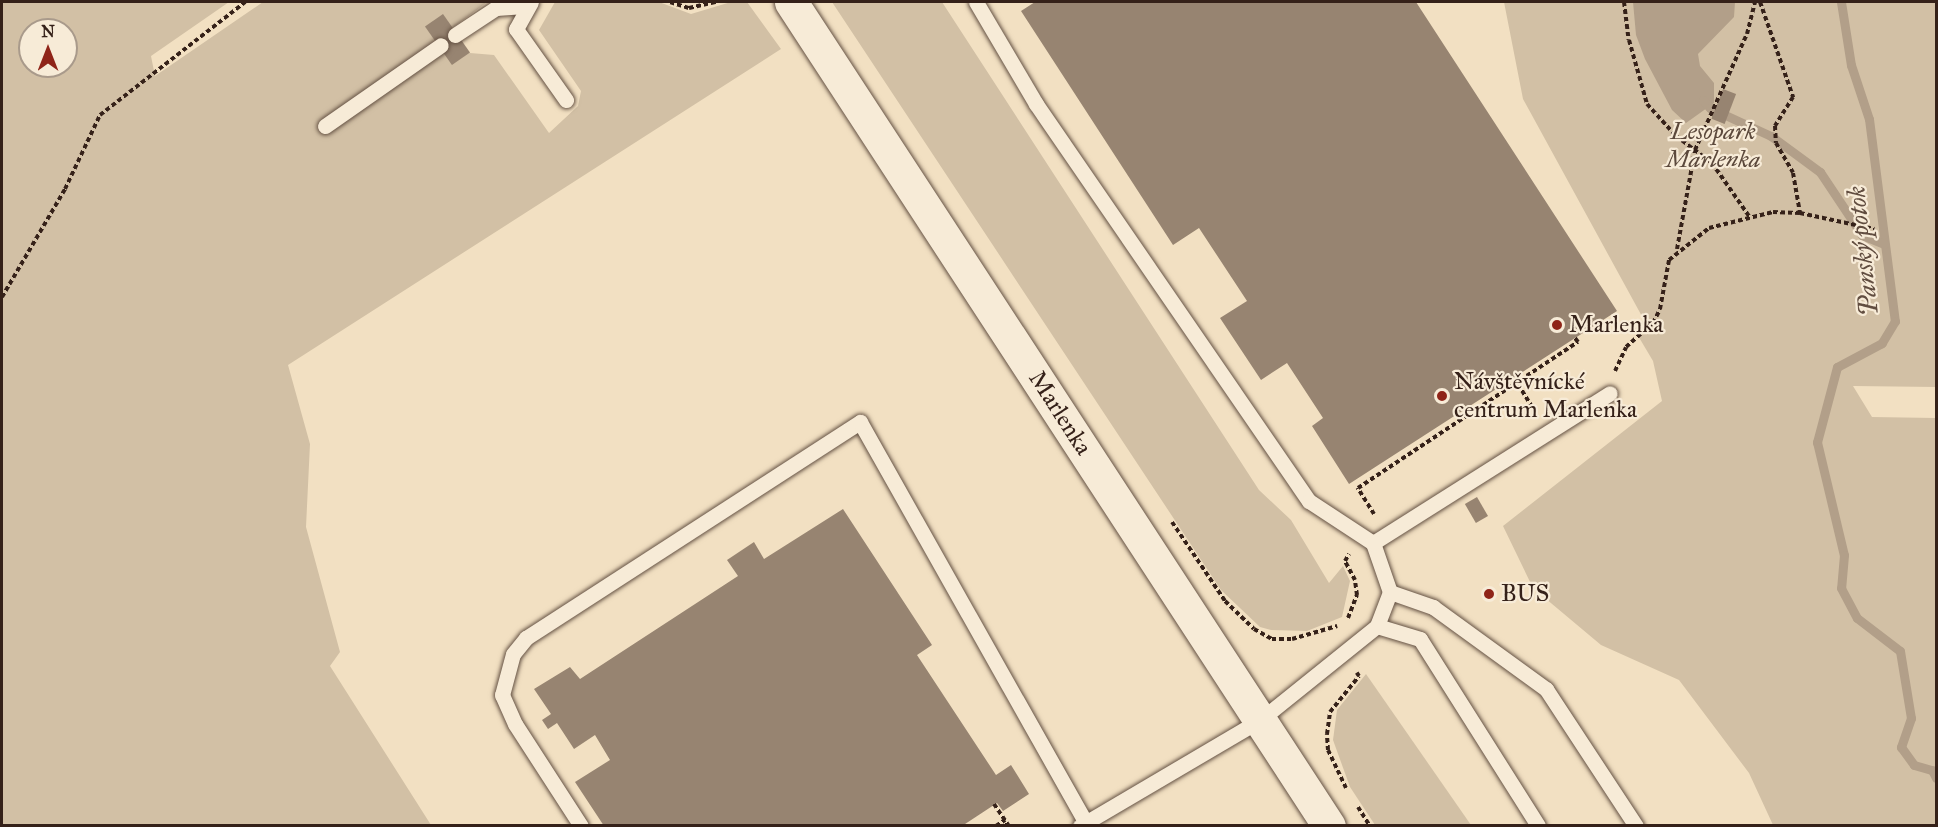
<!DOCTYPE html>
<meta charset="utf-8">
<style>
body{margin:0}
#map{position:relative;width:1938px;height:827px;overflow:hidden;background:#f2e0c2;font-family:"IM FELL Great Primer",serif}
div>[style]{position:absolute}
.green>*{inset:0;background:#d2c0a5}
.water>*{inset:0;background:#b29f89}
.stream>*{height:9px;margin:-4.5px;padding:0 4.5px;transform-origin:4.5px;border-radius:4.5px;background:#b29f89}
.building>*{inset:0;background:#978471;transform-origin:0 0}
.path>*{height:4px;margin-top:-2px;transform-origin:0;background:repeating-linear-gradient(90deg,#352119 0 4.5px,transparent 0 7.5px)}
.roads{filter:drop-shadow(0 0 2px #645143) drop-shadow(0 0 2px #645143)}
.lane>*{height:15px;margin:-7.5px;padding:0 7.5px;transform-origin:7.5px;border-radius:7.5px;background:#f7ebd7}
.secondary>*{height:33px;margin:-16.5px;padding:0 16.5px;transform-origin:16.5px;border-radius:16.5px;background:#f7ebd7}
.dots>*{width:16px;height:16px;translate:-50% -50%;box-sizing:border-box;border:3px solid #f7ebd7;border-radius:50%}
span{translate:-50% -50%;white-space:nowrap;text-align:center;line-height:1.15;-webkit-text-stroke:4.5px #f7ebd7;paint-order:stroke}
.park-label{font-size:24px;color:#5c493c;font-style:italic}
.poi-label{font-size:24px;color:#352119}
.left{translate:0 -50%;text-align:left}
.street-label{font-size:24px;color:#352119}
.water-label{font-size:26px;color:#614d40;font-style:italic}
.frame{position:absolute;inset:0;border:3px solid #352119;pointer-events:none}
.north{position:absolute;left:18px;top:18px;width:60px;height:60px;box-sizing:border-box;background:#f7ebd7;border:2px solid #a99a8b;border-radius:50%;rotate:0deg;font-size:16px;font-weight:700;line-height:24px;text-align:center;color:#352119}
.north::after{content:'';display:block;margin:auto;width:21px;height:27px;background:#8f2418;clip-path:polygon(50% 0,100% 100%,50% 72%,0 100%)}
</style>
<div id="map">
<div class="green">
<i style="clip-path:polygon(evenodd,2px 2px,229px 2px,151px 56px,155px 76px,263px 2px,487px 2px,451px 29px,470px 53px,494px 55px,549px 133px,578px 106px,581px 91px,539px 30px,555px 2px,659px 2px,691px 14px,731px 2px,747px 2px,781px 49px,288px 365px,310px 444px,306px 527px,340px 652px,330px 666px,431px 825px,2px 826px,2px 2px,30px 30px,66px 30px,66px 66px,30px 66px,30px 30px)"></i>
<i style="clip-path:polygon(832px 2px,942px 2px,1259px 490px,1291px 520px,1329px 583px,1343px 566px,1350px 581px,1342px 617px,1307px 631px,1271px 630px,1260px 627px,1221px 590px)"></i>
<i style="clip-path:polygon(1504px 2px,1936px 2px,1936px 387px,1853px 386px,1872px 417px,1936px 418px,1936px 825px,1773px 825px,1749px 773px,1679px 680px,1601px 645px,1533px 588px,1503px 526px,1662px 401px,1653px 361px,1634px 329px,1644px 320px,1523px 99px)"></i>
<i style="clip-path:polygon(1366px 674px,1471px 825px,1375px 825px,1350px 787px,1333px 740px,1337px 710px)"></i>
</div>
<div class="water">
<i style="clip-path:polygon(1633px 2px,1735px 2px,1734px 17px,1698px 54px,1700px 66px,1714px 83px,1714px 103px,1686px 123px,1672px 110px,1645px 59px,1636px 35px)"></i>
</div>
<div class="stream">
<i style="left:1841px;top:2px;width:64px;rotate:81deg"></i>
<i style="left:1851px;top:65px;width:57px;rotate:71.6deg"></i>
<i style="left:1869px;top:119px;width:204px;rotate:82.7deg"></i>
<i style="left:1895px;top:321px;width:26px;rotate:121deg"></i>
<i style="left:1882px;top:343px;width:51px;rotate:151.9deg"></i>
<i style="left:1837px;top:367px;width:78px;rotate:104.9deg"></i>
<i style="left:1817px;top:442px;width:116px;rotate:76.6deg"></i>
<i style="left:1844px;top:555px;width:33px;rotate:95deg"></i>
<i style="left:1841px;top:588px;width:34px;rotate:62deg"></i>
<i style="left:1857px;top:618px;width:54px;rotate:37.5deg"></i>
<i style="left:1900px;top:651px;width:68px;rotate:80.7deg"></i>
<i style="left:1911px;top:718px;width:31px;rotate:109deg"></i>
<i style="left:1901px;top:747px;width:22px;rotate:54deg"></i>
<i style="left:1914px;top:765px;width:19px;rotate:16deg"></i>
<i style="left:1932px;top:770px;width:9px;rotate:63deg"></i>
<i style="left:1703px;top:100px;width:11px;rotate:49deg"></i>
<i style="left:1710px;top:108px;width:67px;rotate:24.7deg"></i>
<i style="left:1771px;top:136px;width:61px;rotate:36.3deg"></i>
<i style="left:1820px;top:172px;width:76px;rotate:56.3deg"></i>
<i style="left:1862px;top:235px;width:24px;rotate:22deg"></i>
</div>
<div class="building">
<i style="clip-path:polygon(1035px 2px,1416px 2px,1617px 311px,1349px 484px,1312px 426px,1323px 418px,1287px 363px,1261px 380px,1220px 318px,1247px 301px,1199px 228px,1173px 245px,1021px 11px)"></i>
<i style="left:443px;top:14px;width:47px;height:22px;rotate:55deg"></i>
<i style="left:1723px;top:89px;width:14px;height:32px;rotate:21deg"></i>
<i style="left:1477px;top:497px;width:22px;height:14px;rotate:60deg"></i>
<i style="clip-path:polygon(843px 509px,932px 645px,917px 655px,996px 775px,1011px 765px,1029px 794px,1003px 811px,997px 803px,962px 826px,604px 826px,575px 782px,610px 760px,595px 735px,574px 749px,557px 723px,548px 729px,542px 720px,551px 714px,534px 689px,570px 667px,580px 679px,738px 576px,727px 560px,754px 542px,764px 559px)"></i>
</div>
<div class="path">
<i style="left:670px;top:2px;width:20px;rotate:18deg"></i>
<i style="left:689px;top:8px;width:28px;rotate:-13deg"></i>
<i style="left:1624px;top:2px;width:38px;rotate:83deg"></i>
<i style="left:1629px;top:40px;width:66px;rotate:74.3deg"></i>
<i style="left:1647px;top:104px;width:43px;rotate:47.8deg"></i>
<i style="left:1676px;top:136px;width:45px;rotate:36.9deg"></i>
<i style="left:1712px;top:163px;width:65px;rotate:55.1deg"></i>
<i style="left:1760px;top:2px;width:101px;rotate:70.8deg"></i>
<i style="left:1793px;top:97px;width:34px;rotate:122deg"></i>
<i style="left:1775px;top:126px;width:17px;rotate:87deg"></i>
<i style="left:1776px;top:143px;width:34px;rotate:60deg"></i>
<i style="left:1793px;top:173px;width:41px;rotate:80.1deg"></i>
<i style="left:1677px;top:249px;width:101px;rotate:-79.7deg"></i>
<i style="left:1695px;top:150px;width:127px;rotate:-65.9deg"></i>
<i style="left:1747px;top:34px;width:33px;rotate:-76deg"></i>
<i style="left:2px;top:297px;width:125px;rotate:-59.7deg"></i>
<i style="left:65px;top:189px;width:82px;rotate:-64.7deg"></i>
<i style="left:100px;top:115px;width:184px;rotate:-37.9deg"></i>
<i style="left:1615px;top:371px;width:26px;rotate:-65deg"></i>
<i style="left:1626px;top:347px;width:36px;rotate:-42deg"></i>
<i style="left:1653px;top:323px;width:16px;rotate:-63deg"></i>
<i style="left:1660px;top:309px;width:50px;rotate:-79.6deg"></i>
<i style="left:1669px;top:260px;width:51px;rotate:-38.7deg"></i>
<i style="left:1709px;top:228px;width:66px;rotate:-14deg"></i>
<i style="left:1773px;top:212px;width:27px;rotate:2deg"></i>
<i style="left:1800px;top:213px;width:76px;rotate:12.2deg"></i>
<i style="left:1514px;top:378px;width:41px;rotate:57.8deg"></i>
<i style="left:1374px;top:514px;width:31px;rotate:-122deg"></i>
<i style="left:1358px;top:488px;width:264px;rotate:-33.6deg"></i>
<i style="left:1578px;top:342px;width:5px;rotate:-127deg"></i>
<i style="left:1172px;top:522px;width:95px;rotate:56.1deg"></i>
<i style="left:1225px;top:601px;width:40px;rotate:44deg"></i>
<i style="left:1254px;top:629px;width:21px;rotate:29deg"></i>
<i style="left:1272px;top:639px;width:20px"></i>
<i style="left:1292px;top:639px;width:47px;rotate:-16.1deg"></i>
<i style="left:1348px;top:618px;width:25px;rotate:-69deg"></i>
<i style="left:1357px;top:595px;width:15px;rotate:-98deg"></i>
<i style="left:1355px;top:580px;width:21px;rotate:-118deg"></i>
<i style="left:1345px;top:561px;width:8px;rotate:-60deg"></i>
<i style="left:1346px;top:788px;width:42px;rotate:-115.3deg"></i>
<i style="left:1328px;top:750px;width:16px;rotate:-94deg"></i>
<i style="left:1327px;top:734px;width:22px;rotate:-82deg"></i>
<i style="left:1330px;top:712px;width:46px;rotate:-51.1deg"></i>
<i style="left:1359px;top:676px;width:4px;rotate:-124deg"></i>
<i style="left:994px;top:804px;width:27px;rotate:56deg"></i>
<i style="left:1358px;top:807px;width:22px;rotate:58deg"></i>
<i style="left:996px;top:826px;width:11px;rotate:-34deg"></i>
</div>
<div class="roads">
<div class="lane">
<i style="left:531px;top:2px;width:31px;rotate:119deg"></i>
<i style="left:516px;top:29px;width:87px;rotate:54.8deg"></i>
<i style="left:976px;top:2px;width:118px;rotate:59.5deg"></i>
<i style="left:1036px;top:104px;width:482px;rotate:55.5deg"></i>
<i style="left:1309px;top:501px;width:77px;rotate:33.3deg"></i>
<i style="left:1373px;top:543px;width:52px;rotate:70.9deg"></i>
<i style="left:1390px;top:592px;width:36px;rotate:111deg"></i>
<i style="left:1377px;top:626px;width:150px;rotate:141.2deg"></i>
<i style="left:1260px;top:720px;width:209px;rotate:149.5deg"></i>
<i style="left:455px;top:35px;width:49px;rotate:-33.4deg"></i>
<i style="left:496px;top:8px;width:32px;rotate:-4deg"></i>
<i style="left:325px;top:126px;width:141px;rotate:-34.9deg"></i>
<i style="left:1373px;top:543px;width:280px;rotate:-32.3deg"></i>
<i style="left:1390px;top:592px;width:46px;rotate:19.2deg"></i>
<i style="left:1433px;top:607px;width:140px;rotate:36deg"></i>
<i style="left:1546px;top:689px;width:164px;rotate:56.7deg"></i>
<i style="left:1377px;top:626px;width:45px;rotate:16.8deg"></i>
<i style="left:1420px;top:639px;width:221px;rotate:57.7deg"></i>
<i style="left:581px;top:826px;width:121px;rotate:-122.9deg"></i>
<i style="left:515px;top:724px;width:32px;rotate:-114deg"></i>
<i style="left:502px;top:695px;width:42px;rotate:-75deg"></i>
<i style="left:513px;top:654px;width:21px;rotate:-51deg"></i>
<i style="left:526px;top:638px;width:398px;rotate:-32.9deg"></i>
<i style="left:860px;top:422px;width:464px;rotate:60.6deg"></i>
</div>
<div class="secondary">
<i style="left:791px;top:2px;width:984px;rotate:56.86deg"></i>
</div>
</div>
<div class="dots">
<i style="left:1557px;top:325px;background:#8f2418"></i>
<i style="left:1442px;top:396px;background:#8f2418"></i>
<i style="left:1489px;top:594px;background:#8f2418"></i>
</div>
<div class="park-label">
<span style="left:1713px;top:146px">Lesopark<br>Marlenka</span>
</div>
<div class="poi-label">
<span class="left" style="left:1569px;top:325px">Marlenka</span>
<span class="left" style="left:1454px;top:396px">Návštěvnícké<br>centrum Marlenka</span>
<span class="left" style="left:1501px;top:594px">BUS</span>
</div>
<div class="street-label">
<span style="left:1060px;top:413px;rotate:57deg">Marlenka</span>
</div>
<div class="water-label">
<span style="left:1863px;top:251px;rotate:-96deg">Panský potok</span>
</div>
<div class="frame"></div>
<div class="north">N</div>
</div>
